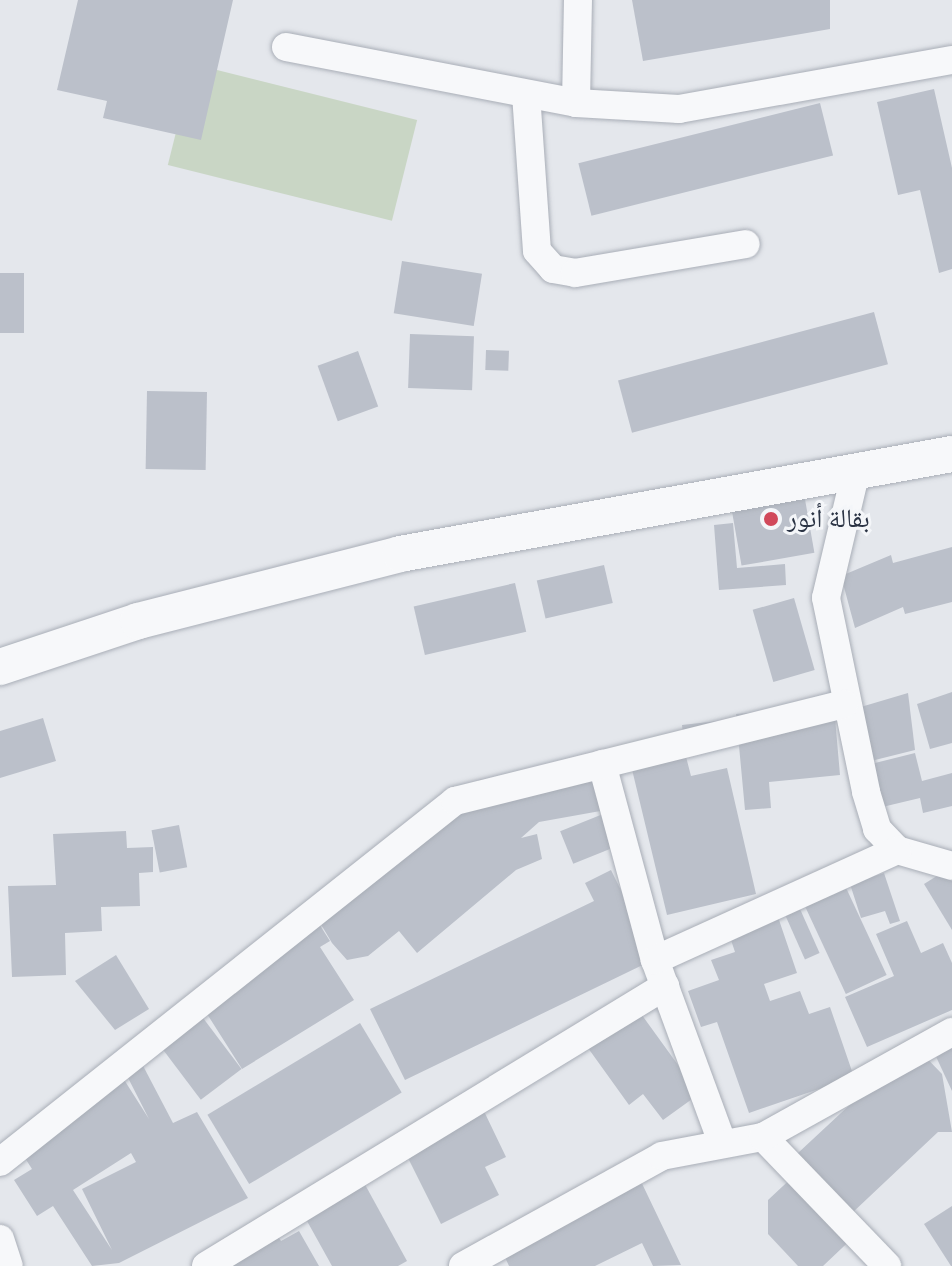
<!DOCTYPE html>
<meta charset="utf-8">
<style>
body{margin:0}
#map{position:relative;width:952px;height:1266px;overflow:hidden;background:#e4e7ec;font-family:"Fira Sans Condensed","Noto Naskh Arabic",sans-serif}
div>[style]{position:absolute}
.green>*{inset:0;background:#c9d6c5;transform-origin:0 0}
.building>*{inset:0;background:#bbc0ca;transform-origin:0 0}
.roads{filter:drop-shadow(0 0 2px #a9aeb7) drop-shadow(0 0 2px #a9aeb7)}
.minor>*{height:28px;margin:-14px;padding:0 14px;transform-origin:14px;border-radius:14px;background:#f7f8fa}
.tertiary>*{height:36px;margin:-18px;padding:0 18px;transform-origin:18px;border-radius:18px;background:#f7f8fa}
.dots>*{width:22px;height:22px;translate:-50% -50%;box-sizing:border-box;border:4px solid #f4f6f9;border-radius:50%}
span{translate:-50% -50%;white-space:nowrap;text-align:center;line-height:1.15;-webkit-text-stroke:6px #f4f6f9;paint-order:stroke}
.poi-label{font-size:26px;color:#2b3445}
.left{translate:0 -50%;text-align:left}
</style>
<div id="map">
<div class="green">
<i style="left:193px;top:64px;width:231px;height:104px;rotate:14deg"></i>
</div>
<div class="building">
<i style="clip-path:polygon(78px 0,233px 0,201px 140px,103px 118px,107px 101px,57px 90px)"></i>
<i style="clip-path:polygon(632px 0,830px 0,830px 29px,643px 61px)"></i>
<i style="clip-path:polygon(934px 89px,952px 168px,952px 269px,939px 273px,920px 190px,898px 195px,877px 102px)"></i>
<i style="left:820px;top:103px;width:54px;height:249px;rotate:76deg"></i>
<i style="left:402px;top:261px;width:81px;height:53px;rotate:9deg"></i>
<i style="left:0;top:273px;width:24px;height:60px"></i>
<i style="left:874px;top:312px;width:54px;height:265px;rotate:75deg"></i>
<i style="left:410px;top:334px;width:64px;height:54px;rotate:2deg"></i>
<i style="left:486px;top:350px;width:23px;height:20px;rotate:2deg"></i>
<i style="left:358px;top:351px;width:59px;height:43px;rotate:70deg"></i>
<i style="left:147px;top:391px;width:60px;height:78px;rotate:1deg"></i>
<i style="left:800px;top:471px;width:83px;height:74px;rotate:80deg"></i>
<i style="clip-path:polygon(733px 523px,737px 568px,785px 564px,786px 585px,719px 590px,714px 525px)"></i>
<i style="clip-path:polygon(952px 547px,952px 602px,905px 614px,903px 607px,855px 628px,841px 576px,891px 555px,893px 563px)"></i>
<i style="left:604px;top:565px;width:39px;height:69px;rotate:77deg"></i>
<i style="left:515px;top:583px;width:50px;height:104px;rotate:77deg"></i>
<i style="left:794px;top:598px;width:75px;height:43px;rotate:74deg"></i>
<i style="clip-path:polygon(952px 692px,952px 743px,930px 749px,917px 704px)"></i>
<i style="clip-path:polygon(908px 693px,915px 750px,863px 763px,854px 709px)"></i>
<i style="clip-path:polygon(834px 706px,840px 775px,769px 782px,771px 808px,745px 810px,736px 714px)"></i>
<i style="clip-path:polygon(43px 718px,56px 761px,0 778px,0 731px)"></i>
<i style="clip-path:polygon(727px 720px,684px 749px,691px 776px,727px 768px,756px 894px,667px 915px,629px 757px,684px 744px,682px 725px)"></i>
<i style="clip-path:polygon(915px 753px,922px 781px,952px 773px,952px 806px,923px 813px,920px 798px,878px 808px,867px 765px)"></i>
<i style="clip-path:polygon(584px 761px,606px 810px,539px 822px,521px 838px,537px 834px,542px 859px,516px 870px,417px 953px,399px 931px,368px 956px,347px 960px,332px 943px,316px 916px,479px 780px)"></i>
<i style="left:613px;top:810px;width:35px;height:57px;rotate:68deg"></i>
<i style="left:179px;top:825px;width:43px;height:28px;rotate:79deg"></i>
<i style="clip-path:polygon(126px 831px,127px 848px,153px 847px,153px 872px,139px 873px,140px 906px,101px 907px,102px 931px,65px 933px,66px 975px,12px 977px,8px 886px,56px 885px,53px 834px)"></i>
<i style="clip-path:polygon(948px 869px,952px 876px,952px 930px,924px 884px)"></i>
<i style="clip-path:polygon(611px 870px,655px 959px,405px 1080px,370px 1009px,594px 901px,585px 883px)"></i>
<i style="clip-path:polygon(884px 873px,900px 921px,890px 924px,885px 911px,861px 918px,850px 884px)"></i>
<i style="left:841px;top:877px;width:108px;height:45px;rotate:65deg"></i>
<i style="left:796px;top:900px;width:58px;height:16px;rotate:66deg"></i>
<i style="clip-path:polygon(777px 914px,797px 973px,764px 984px,770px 1001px,800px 991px,809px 1014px,830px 1007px,854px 1077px,749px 1113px,717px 1022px,701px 1027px,688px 991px,719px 980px,711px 960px,735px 952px,728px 931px)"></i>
<i style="clip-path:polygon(316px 919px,330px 941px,320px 947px,354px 1000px,242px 1069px,195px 995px)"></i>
<i style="clip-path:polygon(907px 921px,921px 953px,943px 943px,952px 963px,952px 1010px,867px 1047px,845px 997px,894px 976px,876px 934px)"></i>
<i style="clip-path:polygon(116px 955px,149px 1009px,115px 1030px,75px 981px)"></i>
<i style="left:194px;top:1006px;width:79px;height:51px;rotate:53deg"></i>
<i style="clip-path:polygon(639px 1011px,699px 1094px,663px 1120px,643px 1094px,629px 1105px,588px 1048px)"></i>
<i style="left:360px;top:1023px;width:81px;height:178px;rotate:59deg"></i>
<i style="clip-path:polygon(952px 1039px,952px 1091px,932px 1048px)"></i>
<i style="clip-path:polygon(914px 1045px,942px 1074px,952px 1132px,938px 1132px,851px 1214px,861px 1230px,823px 1266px,798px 1266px,768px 1234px,768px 1200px,798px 1172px,798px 1153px)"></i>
<i style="clip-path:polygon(evenodd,140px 1060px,173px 1123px,197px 1112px,248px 1198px,119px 1263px,92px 1266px,53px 1206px,37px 1216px,14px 1180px,32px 1169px,14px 1141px,116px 1067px,149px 1119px,123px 1068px,140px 1060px,131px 1153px,136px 1162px,82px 1189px,112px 1250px,73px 1190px,131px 1153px)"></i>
<i style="clip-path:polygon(481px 1105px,506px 1157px,485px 1167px,499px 1195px,441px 1224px,401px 1144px)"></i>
<i style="clip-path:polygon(357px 1170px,407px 1261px,398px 1266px,332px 1266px,297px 1203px)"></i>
<i style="clip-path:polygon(636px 1171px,681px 1265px,653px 1266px,642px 1243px,595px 1266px,509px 1266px,496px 1238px)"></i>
<i style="clip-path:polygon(952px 1206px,952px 1266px,951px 1266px,924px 1224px)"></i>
<i style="clip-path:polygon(275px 1231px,281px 1241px,299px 1231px,319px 1266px,215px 1266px)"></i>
</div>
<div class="roads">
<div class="minor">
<i style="left:286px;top:47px;width:295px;rotate:10.9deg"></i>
<i style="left:576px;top:103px;width:103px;rotate:3.3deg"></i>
<i style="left:679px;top:109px;width:277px;rotate:-10.2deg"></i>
<i style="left:526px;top:94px;width:157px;rotate:86deg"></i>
<i style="left:537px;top:251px;width:24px;rotate:48deg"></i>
<i style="left:553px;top:269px;width:22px;rotate:10deg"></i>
<i style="left:575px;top:273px;width:173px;rotate:-9.6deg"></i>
<i style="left:576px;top:103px;width:103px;rotate:-88.9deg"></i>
<i style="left:855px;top:475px;width:126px;rotate:103.3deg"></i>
<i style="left:826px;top:598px;width:198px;rotate:78.3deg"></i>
<i style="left:866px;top:792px;width:39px;rotate:73deg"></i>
<i style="left:877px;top:829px;width:29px;rotate:46deg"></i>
<i style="left:897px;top:850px;width:57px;rotate:16.2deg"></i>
<i style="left:602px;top:764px;width:203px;rotate:74.9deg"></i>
<i style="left:655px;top:960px;width:191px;rotate:69.8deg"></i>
<i style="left:655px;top:960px;width:266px;rotate:-24.4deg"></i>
<i style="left:763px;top:1137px;width:179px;rotate:46.1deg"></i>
<i style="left:0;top:1162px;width:581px;rotate:-38.43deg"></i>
<i style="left:455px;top:801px;width:401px;rotate:-14deg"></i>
<i style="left:0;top:1239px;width:28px;rotate:72deg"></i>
<i style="left:206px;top:1266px;width:538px;rotate:-31.38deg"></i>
<i style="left:463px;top:1266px;width:227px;rotate:-28.9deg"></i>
<i style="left:662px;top:1156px;width:103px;rotate:-10.7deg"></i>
<i style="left:763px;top:1137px;width:216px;rotate:-29.1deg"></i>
</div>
<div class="tertiary">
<i style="left:0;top:667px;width:145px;rotate:-18.4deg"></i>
<i style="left:138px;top:621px;width:270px;rotate:-14.3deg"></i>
<i style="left:400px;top:554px;width:561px;rotate:-10.27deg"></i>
</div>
</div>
<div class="dots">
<i style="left:771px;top:519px;background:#d1495b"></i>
</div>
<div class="poi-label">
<span class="left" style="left:787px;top:519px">بقالة أنور</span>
</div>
</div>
